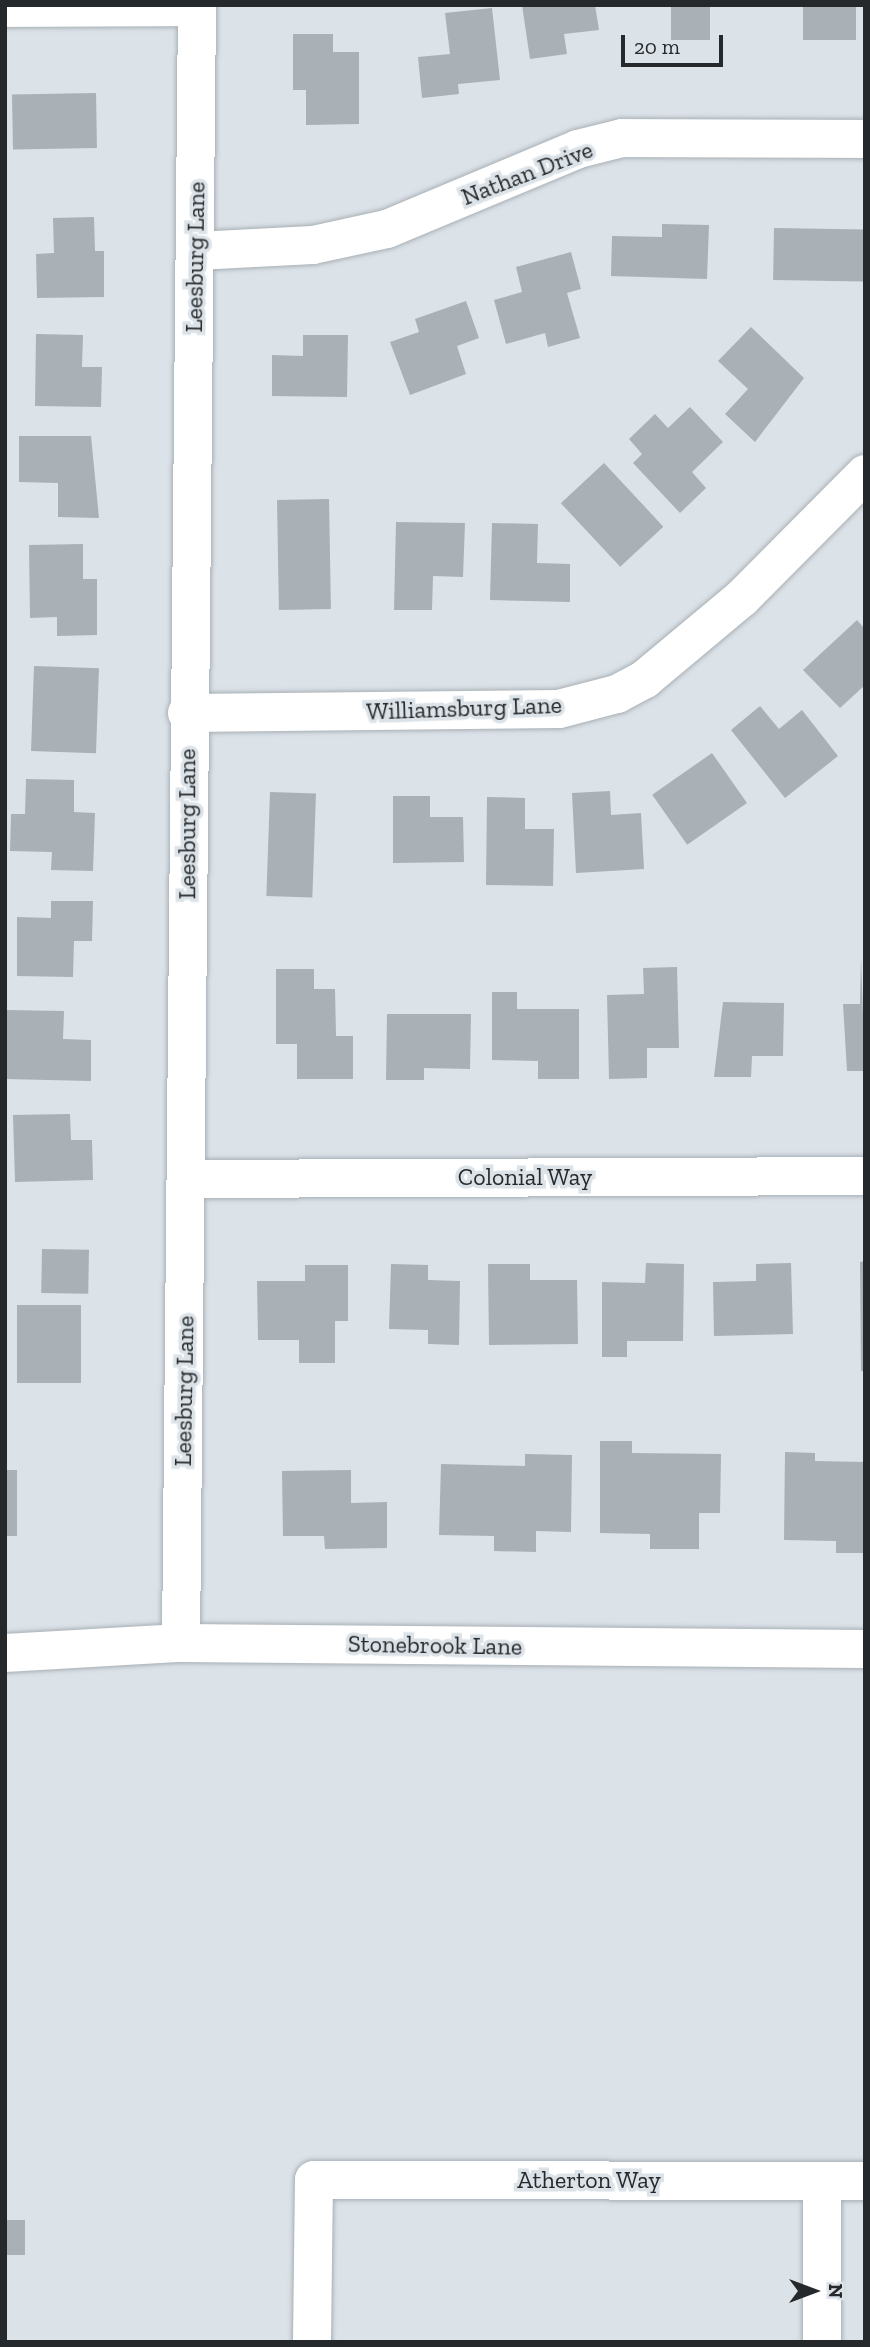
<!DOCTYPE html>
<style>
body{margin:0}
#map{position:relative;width:870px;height:2347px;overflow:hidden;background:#dbe2e8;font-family:"Zilla Slab",serif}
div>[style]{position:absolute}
.building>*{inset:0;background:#a9b0b6;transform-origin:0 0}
.roads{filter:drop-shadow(0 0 2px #a8b0b5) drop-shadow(0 0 2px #a8b0b5)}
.street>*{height:38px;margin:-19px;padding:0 19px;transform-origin:19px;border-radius:19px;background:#fff}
span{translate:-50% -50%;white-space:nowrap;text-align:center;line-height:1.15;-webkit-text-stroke:7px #dbe2e8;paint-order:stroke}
.street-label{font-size:24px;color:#26292b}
.frame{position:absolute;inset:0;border:7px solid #26292b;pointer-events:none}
.north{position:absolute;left:779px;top:2256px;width:70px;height:70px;-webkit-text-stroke:5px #dbe2e8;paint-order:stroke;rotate:90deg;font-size:19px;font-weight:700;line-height:28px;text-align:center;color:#26292b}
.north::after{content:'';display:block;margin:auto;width:24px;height:32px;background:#26292b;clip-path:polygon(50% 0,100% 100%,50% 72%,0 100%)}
.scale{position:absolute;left:621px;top:35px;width:102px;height:32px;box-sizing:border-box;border:4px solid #26292b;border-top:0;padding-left:9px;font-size:21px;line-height:24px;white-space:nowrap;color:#26292b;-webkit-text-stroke:5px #dbe2e8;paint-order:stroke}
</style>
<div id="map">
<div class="building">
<i style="clip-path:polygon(522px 5px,595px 5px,599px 30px,564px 34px,567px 54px,530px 59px)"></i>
<i style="left:671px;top:5px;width:39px;height:35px"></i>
<i style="left:803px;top:5px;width:53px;height:35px"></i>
<i style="clip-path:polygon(492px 8px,500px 80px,458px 84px,459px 94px,422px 98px,418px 57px,450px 54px,445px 13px)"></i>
<i style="clip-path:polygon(293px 34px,333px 34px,333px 52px,359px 52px,359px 124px,306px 125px,306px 90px,293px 90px)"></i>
<i style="left:96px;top:93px;width:55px;height:84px;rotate:89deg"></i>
<i style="clip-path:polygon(94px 217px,95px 251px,104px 251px,104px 297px,37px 298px,36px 254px,54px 253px,53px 218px)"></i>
<i style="clip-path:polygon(662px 224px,709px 225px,707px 279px,611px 276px,612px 236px,662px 237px)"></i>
<i style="left:774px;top:228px;width:91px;height:52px;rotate:1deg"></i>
<i style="clip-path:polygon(571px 252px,581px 289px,567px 293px,580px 338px,548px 347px,545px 333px,506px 344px,494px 300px,522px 292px,516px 267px)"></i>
<i style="clip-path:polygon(466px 301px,479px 338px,457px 346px,466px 374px,410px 395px,390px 342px,419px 332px,415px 319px)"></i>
<i style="clip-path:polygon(751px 327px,804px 378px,755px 442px,725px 414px,748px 389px,718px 361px)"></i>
<i style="clip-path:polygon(36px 334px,83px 335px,82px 367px,102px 367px,101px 407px,35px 406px)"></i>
<i style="clip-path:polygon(303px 335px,348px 335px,347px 397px,272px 396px,272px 355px,303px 356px)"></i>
<i style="clip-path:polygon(690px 407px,723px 442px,692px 472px,706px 488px,680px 513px,633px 463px,642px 454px,629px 439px,655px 414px,668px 428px)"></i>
<i style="clip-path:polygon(19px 436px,91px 436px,99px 518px,58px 517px,58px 483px,19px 482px)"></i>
<i style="left:604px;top:463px;width:87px;height:59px;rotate:47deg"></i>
<i style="left:329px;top:499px;width:110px;height:52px;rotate:89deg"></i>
<i style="clip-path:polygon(396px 522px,465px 523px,463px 577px,433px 576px,432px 610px,394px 610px)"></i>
<i style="clip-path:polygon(492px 523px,538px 524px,537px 563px,570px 564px,570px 602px,490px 600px)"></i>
<i style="clip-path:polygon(83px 544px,83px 579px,97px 579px,97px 635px,57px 636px,57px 617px,30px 618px,29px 545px)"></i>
<i style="clip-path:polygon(857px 620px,865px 629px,865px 685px,840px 708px,803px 670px)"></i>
<i style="left:34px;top:666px;width:65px;height:85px;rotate:2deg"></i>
<i style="clip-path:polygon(760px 706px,779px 729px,802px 710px,838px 756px,785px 798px,731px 730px)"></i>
<i style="left:712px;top:753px;width:61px;height:73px;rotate:55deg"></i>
<i style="clip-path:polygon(26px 779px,74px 780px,74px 812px,95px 813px,93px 871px,51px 870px,52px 852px,10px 851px,11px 814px,25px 814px)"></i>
<i style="clip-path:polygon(610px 791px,611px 815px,641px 813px,644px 869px,576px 873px,572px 793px)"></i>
<i style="left:270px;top:792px;width:46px;height:104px;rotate:2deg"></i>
<i style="clip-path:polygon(393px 796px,430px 796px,430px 817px,463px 817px,464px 862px,393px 863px)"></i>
<i style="clip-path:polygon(487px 797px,525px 798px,525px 829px,554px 829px,553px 886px,486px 885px)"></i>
<i style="clip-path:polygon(51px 901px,93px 901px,92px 941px,74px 941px,73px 977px,17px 976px,17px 917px,51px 918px)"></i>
<i style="clip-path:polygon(861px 957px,865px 1071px,847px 1071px,843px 1004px,860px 1004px)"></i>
<i style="clip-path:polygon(677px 967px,679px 1048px,647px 1048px,647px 1078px,609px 1079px,607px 995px,644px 994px,643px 968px)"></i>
<i style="clip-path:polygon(276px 969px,314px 969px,314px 989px,335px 989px,336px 1036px,353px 1036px,353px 1079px,297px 1079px,297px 1044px,276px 1044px)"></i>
<i style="clip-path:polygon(492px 992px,517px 992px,517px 1009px,579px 1009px,579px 1079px,538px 1079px,538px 1061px,492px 1060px)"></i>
<i style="clip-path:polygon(723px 1002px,784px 1003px,783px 1056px,752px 1056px,751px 1077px,714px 1077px)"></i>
<i style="clip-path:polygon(7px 1010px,64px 1011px,63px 1039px,91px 1040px,91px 1081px,5px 1079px)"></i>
<i style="clip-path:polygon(387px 1014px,471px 1014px,470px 1069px,424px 1068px,424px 1080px,386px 1080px)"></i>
<i style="clip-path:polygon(70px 1114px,71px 1140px,92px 1140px,93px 1180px,15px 1182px,13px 1115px)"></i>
<i style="left:42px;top:1249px;width:47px;height:44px;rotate:1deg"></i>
<i style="clip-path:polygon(865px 1261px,865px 1371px,861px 1371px,860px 1262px)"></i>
<i style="clip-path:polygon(646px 1263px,684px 1264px,683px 1341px,627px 1341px,627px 1357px,602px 1357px,602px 1282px,645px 1283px)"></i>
<i style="clip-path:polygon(791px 1263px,793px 1334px,714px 1336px,713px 1282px,756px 1281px,756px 1264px)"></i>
<i style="clip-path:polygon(391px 1264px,428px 1265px,428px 1280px,460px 1281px,459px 1345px,428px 1344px,428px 1330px,389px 1329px)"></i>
<i style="clip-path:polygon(488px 1264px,530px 1264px,530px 1280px,577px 1280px,578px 1344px,489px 1345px)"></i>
<i style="clip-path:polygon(305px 1265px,348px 1265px,348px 1321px,335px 1321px,335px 1363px,299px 1363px,299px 1340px,258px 1340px,257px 1281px,305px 1281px)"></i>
<i style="left:17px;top:1305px;width:64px;height:78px"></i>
<i style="clip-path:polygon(600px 1441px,632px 1441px,632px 1453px,721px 1454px,720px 1513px,699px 1513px,699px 1549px,650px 1549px,650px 1534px,600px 1533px)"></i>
<i style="clip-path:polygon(785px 1452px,815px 1453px,815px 1461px,865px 1462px,865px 1553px,836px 1553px,836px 1541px,784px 1540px)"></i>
<i style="clip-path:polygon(525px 1454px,572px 1455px,571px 1532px,536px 1531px,536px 1552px,494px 1551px,494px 1536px,439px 1535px,441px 1464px,525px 1466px)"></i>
<i style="left:5px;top:1470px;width:12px;height:66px"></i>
<i style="clip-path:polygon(351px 1470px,351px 1503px,387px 1502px,387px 1548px,325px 1549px,324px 1536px,283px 1536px,282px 1471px)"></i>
<i style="left:5px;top:2220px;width:20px;height:35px"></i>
</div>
<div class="roads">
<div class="street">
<i style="left:5px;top:8px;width:192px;rotate:-0.3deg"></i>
<i style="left:196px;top:251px;width:117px;rotate:-2.9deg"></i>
<i style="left:313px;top:245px;width:76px;rotate:-12.2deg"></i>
<i style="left:387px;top:229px;width:207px;rotate:-22.7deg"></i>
<i style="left:578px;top:149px;width:45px;rotate:-14deg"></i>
<i style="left:622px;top:138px;width:243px;rotate:0.2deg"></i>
<i style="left:187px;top:713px;width:372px;rotate:-0.6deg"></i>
<i style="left:559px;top:709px;width:60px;rotate:-14.5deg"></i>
<i style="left:617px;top:694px;width:32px;rotate:-28deg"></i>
<i style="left:645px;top:679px;width:126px;rotate:-39.9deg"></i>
<i style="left:742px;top:598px;width:175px;rotate:-45.2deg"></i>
<i style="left:186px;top:1179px;width:679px;rotate:-0.25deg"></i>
<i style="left:181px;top:1643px;width:1638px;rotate:-89.44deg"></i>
<i style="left:5px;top:1653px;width:176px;rotate:-3.3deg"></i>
<i style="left:181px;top:1643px;width:684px;rotate:0.5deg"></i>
<i style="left:822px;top:2181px;width:161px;rotate:90deg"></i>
<i style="left:312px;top:2342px;width:162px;rotate:-89.3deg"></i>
<i style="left:314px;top:2180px;width:551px;rotate:0.1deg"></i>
</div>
</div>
<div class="street-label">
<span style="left:527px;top:173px;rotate:-21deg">Nathan Drive</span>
<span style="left:195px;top:257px;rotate:-89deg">Leesburg Lane</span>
<span style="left:464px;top:708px;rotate:-2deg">Williamsburg Lane</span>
<span style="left:187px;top:824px;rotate:-90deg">Leesburg Lane</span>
<span style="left:525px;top:1177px">Colonial Way</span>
<span style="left:184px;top:1391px;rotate:-89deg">Leesburg Lane</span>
<span style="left:435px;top:1645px;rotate:1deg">Stonebrook Lane</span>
<span style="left:589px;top:2180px">Atherton Way</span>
</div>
<div class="frame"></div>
<div class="north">N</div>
<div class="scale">20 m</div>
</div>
